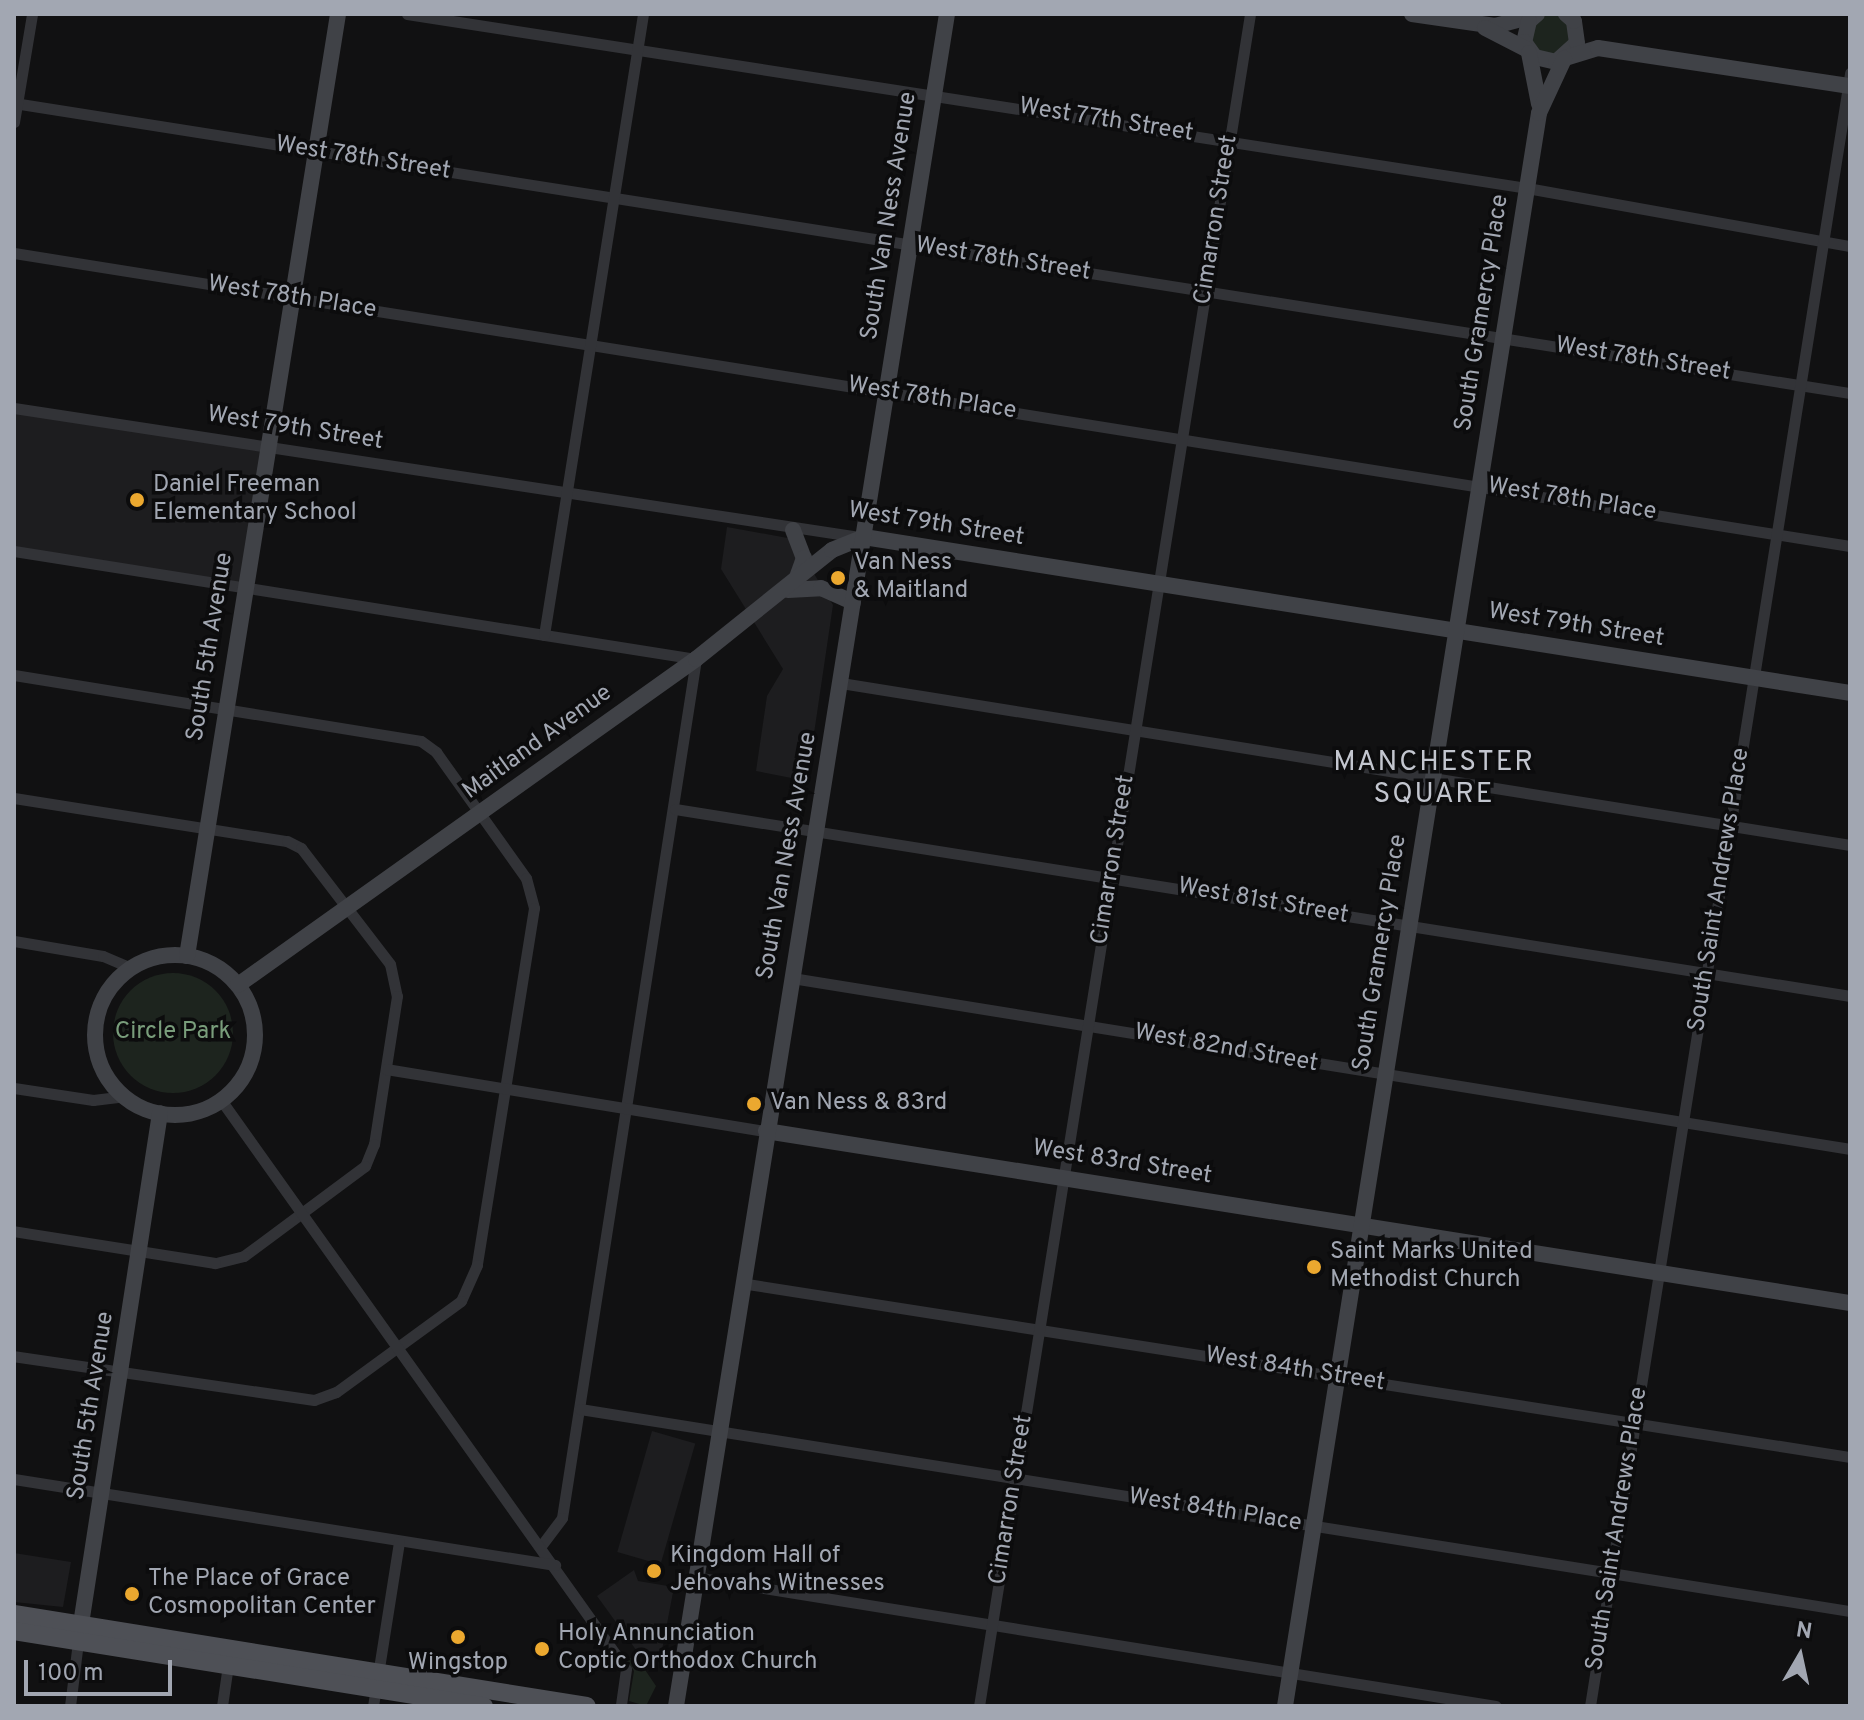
<!DOCTYPE html>
<style>
body{margin:0}
#map{position:relative;width:1864px;height:1720px;overflow:hidden;background:#111112;font-family:Overpass,sans-serif}
div>[style]{position:absolute}
.built>*{inset:0;background:#1d1d1f;transform-origin:0 0}
.green>*{inset:0;background:#1d241e}
.round{border-radius:50%}
.street>*{height:11px;margin:-5.5px;padding:0 5.5px;transform-origin:5.5px;border-radius:5.5px;background:#323337}
.secondary>*{height:16px;margin:-8px;padding:0 8px;transform-origin:8px;border-radius:8px;background:#404247}
.secondary>.ring{margin:-8px;padding:0;box-sizing:content-box;background:none;border:16px solid #404247;border-radius:50%}
.primary>*{height:18px;margin:-9px;padding:0 9px;transform-origin:9px;border-radius:9px;background:#4e5056}
.dots>*{width:22px;height:22px;translate:-50% -50%;box-sizing:border-box;border:4px solid #0c0c0d;border-radius:50%}
span{translate:-50% -50%;white-space:nowrap;text-align:center;line-height:1.15;-webkit-text-stroke:7px #0c0c0d;paint-order:stroke}
.street-label{font-size:24px;color:#a2a7b2}
.poi-label{font-size:24px;color:#a2a7b2}
.left{translate:0 -50%;text-align:left}
.park-label{font-size:24px;color:#799d7b}
.quarter-label{font-size:28px;color:#c3c6cf;letter-spacing:2px}
.frame{position:absolute;inset:0;border:16px solid #a2a7b2;pointer-events:none}
.north{position:absolute;left:1760px;top:1616px;width:80px;height:80px;-webkit-text-stroke:6px #0c0c0d;paint-order:stroke;rotate:9deg;font-size:22px;font-weight:700;line-height:32px;text-align:center;color:#a2a7b2}
.north::after{content:'';display:block;margin:auto;width:28px;height:36px;background:#a2a7b2;clip-path:polygon(50% 0,100% 100%,50% 72%,0 100%)}
.scale{position:absolute;left:24px;top:1660px;width:148px;height:36px;box-sizing:border-box;border:4px solid #a2a7b2;border-top:0;padding-left:10px;font-size:24px;line-height:28px;white-space:nowrap;color:#a2a7b2;-webkit-text-stroke:6px #0c0c0d;paint-order:stroke}
</style>
<div id="map">
<div class="built">
<i style="left:14px;top:408px;width:256px;height:143px;rotate:9deg"></i>
<i style="clip-path:polygon(727px 527px,793px 539px,833px 605px,807px 781px,756px 771px,767px 696px,783px 669px,721px 569px)"></i>
<i style="left:652px;top:1431px;width:45px;height:126px;rotate:16deg"></i>
<i style="clip-path:polygon(14px 1553px,71px 1562px,63px 1607px,14px 1602px)"></i>
<i style="clip-path:polygon(634px 1570px,638px 1581px,674px 1587px,662px 1650px,652px 1657px,639px 1654px,597px 1596px)"></i>
</div>
<div class="green">
<i style="clip-path:polygon(1542px 14px,1560px 14px,1576px 32px,1562px 57px,1530px 50px,1530px 25px)"></i>
<i class="round" style="left:113px;top:973px;width:120px;height:120px"></i>
<i style="clip-path:polygon(635px 1655px,656px 1686px,646px 1706px,629px 1701px,634px 1671px,627px 1660px)"></i>
</div>
<div class="street">
<i style="left:407px;top:14px;width:1133px;rotate:8.83deg"></i>
<i style="left:1527px;top:188px;width:328px;rotate:10.2deg"></i>
<i style="left:14px;top:103px;width:1859px;rotate:8.98deg"></i>
<i style="left:14px;top:122px;width:109px;rotate:-80.5deg"></i>
<i style="left:14px;top:253px;width:1859px;rotate:9.07deg"></i>
<i style="left:14px;top:408px;width:855px;rotate:8.68deg"></i>
<i style="left:14px;top:551px;width:690px;rotate:9deg"></i>
<i style="left:696px;top:659px;width:869px;rotate:98.87deg"></i>
<i style="left:562px;top:1518px;width:35px;rotate:127deg"></i>
<i style="left:544px;top:635px;width:629px;rotate:-80.94deg"></i>
<i style="left:14px;top:675px;width:412px;rotate:9.2deg"></i>
<i style="left:421px;top:741px;width:19px;rotate:36deg"></i>
<i style="left:436px;top:752px;width:155px;rotate:54.5deg"></i>
<i style="left:526px;top:878px;width:31px;rotate:75deg"></i>
<i style="left:534px;top:908px;width:362px;rotate:99.1deg"></i>
<i style="left:477px;top:1265px;width:39px;rotate:114deg"></i>
<i style="left:461px;top:1301px;width:155px;rotate:143.9deg"></i>
<i style="left:336px;top:1392px;width:23px;rotate:160deg"></i>
<i style="left:314px;top:1400px;width:303px;rotate:-171.7deg"></i>
<i style="left:841px;top:683px;width:1022px;rotate:9.12deg"></i>
<i style="left:14px;top:798px;width:276px;rotate:9deg"></i>
<i style="left:287px;top:841px;width:16px;rotate:27deg"></i>
<i style="left:301px;top:848px;width:146px;rotate:52.5deg"></i>
<i style="left:390px;top:964px;width:33px;rotate:78deg"></i>
<i style="left:397px;top:996px;width:150px;rotate:98.8deg"></i>
<i style="left:374px;top:1144px;width:24px;rotate:112deg"></i>
<i style="left:365px;top:1166px;width:151px;rotate:143.4deg"></i>
<i style="left:244px;top:1256px;width:30px;rotate:166deg"></i>
<i style="left:215px;top:1263px;width:204px;rotate:-171deg"></i>
<i style="left:675px;top:809px;width:1190px;rotate:9.04deg"></i>
<i style="left:14px;top:941px;width:90px;rotate:9.6deg"></i>
<i style="left:103px;top:956px;width:30px;rotate:23deg"></i>
<i style="left:792px;top:978px;width:1072px;rotate:9.18deg"></i>
<i style="left:386px;top:1069px;width:385px;rotate:9.3deg"></i>
<i style="left:14px;top:1088px;width:80px;rotate:8.6deg"></i>
<i style="left:93px;top:1100px;width:31px;rotate:-7deg"></i>
<i style="left:221px;top:1100px;width:698px;rotate:54.56deg"></i>
<i style="left:626px;top:1669px;width:37px;rotate:98deg"></i>
<i style="left:741px;top:1283px;width:1123px;rotate:8.92deg"></i>
<i style="left:580px;top:1409px;width:1286px;rotate:9.04deg"></i>
<i style="left:14px;top:1479px;width:548px;rotate:9.03deg"></i>
<i style="left:695px;top:1577px;width:811px;rotate:9.15deg"></i>
<i style="left:70px;top:1706px;width:64px;rotate:-82.9deg"></i>
<i style="left:222px;top:1706px;width:41px;rotate:-81.7deg"></i>
<i style="left:373px;top:1706px;width:166px;rotate:-81deg"></i>
<i style="left:979px;top:1706px;width:1714px;rotate:-80.9deg"></i>
<i style="left:1590px;top:1706px;width:1654px;rotate:-80.95deg"></i>
</div>
<div class="secondary">
<i style="left:1412px;top:14px;width:84px;rotate:8.2deg"></i>
<i style="left:1495px;top:26px;width:39px;rotate:-15deg"></i>
<i style="left:1537px;top:14px;width:11px;rotate:139deg"></i>
<i style="left:1529px;top:21px;width:22px;rotate:103deg"></i>
<i style="left:1524px;top:42px;width:19px;rotate:54deg"></i>
<i style="left:1535px;top:57px;width:22px;rotate:13deg"></i>
<i style="left:1556px;top:62px;width:28px;rotate:-42deg"></i>
<i style="left:1577px;top:43px;width:22px;rotate:-98deg"></i>
<i style="left:1574px;top:21px;width:11px;rotate:-139deg"></i>
<i style="left:1485px;top:28px;width:48px;rotate:27.1deg"></i>
<i style="left:1529px;top:53px;width:52px;rotate:78.9deg"></i>
<i style="left:1565px;top:58px;width:34px;rotate:-17deg"></i>
<i style="left:1598px;top:48px;width:255px;rotate:8.6deg"></i>
<i style="left:793px;top:530px;width:30px;rotate:69deg"></i>
<i style="left:804px;top:558px;width:23px;rotate:110deg"></i>
<i style="left:788px;top:590px;width:33px;rotate:-3deg"></i>
<i style="left:821px;top:588px;width:35px;rotate:24deg"></i>
<i class="ring" style="left:95px;top:955px;width:144px;height:144px"></i>
<i style="left:187px;top:956px;width:954px;rotate:-80.89deg"></i>
<i style="left:238px;top:985px;width:562px;rotate:-35.44deg"></i>
<i style="left:696px;top:659px;width:174px;rotate:-38.7deg"></i>
<i style="left:832px;top:550px;width:35px;rotate:-22deg"></i>
<i style="left:864px;top:537px;width:998px;rotate:8.99deg"></i>
<i style="left:766px;top:1131px;width:1098px;rotate:9.02deg"></i>
<i style="left:79px;top:1637px;width:530px;rotate:-81.21deg"></i>
<i style="left:676px;top:1706px;width:1714px;rotate:-80.9deg"></i>
<i style="left:1285px;top:1706px;width:1613px;rotate:-80.94deg"></i>
<i style="left:1539px;top:113px;width:60px;rotate:-65.2deg"></i>
</div>
<div class="primary">
<i style="left:14px;top:1614px;width:580px;rotate:9.12deg"></i>
<i style="left:14px;top:1631px;width:476px;rotate:9.1deg"></i>
</div>
<div class="dots">
<i style="left:137px;top:500px;background:#eba82f"></i>
<i style="left:838px;top:578px;background:#eba82f"></i>
<i style="left:754px;top:1104px;background:#eba82f"></i>
<i style="left:1314px;top:1267px;background:#eba82f"></i>
<i style="left:654px;top:1571px;background:#eba82f"></i>
<i style="left:132px;top:1594px;background:#eba82f"></i>
<i style="left:458px;top:1637px;background:#eba82f"></i>
<i style="left:542px;top:1649px;background:#eba82f"></i>
</div>
<div class="street-label">
<span style="left:1106px;top:121px;rotate:9deg">West 77th Street</span>
<span style="left:363px;top:159px;rotate:9deg">West 78th Street</span>
<span style="left:890px;top:216px;rotate:-81deg">South Van Ness Avenue</span>
<span style="left:1217px;top:220px;rotate:-81deg">Cimarron Street</span>
<span style="left:1003px;top:260px;rotate:9deg">West 78th Street</span>
<span style="left:292px;top:298px;rotate:9deg">West 78th Place</span>
<span style="left:1483px;top:313px;rotate:-81deg">South Gramercy Place</span>
<span style="left:1643px;top:360px;rotate:9deg">West 78th Street</span>
<span style="left:932px;top:399px;rotate:9deg">West 78th Place</span>
<span style="left:295px;top:429px;rotate:9deg">West 79th Street</span>
<span style="left:1572px;top:500px;rotate:9deg">West 78th Place</span>
<span style="left:936px;top:525px;rotate:9deg">West 79th Street</span>
<span style="left:1576px;top:626px;rotate:9deg">West 79th Street</span>
<span style="left:211px;top:647px;rotate:-81deg">South 5th Avenue</span>
<span style="left:538px;top:743px;rotate:-36deg">Maitland Avenue</span>
<span style="left:788px;top:856px;rotate:-80deg">South Van Ness Avenue</span>
<span style="left:1114px;top:860px;rotate:-81deg">Cimarron Street</span>
<span style="left:1720px;top:890px;rotate:-81deg">South Saint Andrews Place</span>
<span style="left:1263px;top:902px;rotate:10deg">West 81st Street</span>
<span style="left:1381px;top:953px;rotate:-81deg">South Gramercy Place</span>
<span style="left:1226px;top:1049px;rotate:10deg">West 82nd Street</span>
<span style="left:1122px;top:1163px;rotate:9deg">West 83rd Street</span>
<span style="left:1295px;top:1370px;rotate:9deg">West 84th Street</span>
<span style="left:92px;top:1406px;rotate:-81deg">South 5th Avenue</span>
<span style="left:1012px;top:1500px;rotate:-81deg">Cimarron Street</span>
<span style="left:1215px;top:1511px;rotate:9deg">West 84th Place</span>
<span style="left:1618px;top:1529px;rotate:-81deg">South Saint Andrews Place</span>
</div>
<div class="poi-label">
<span class="left" style="left:153px;top:500px">Daniel Freeman<br>Elementary School</span>
<span class="left" style="left:854px;top:578px">Van Ness<br>&amp; Maitland</span>
<span class="left" style="left:770px;top:1104px">Van Ness &amp; 83rd</span>
<span class="left" style="left:1330px;top:1267px">Saint Marks United<br>Methodist Church</span>
<span class="left" style="left:670px;top:1571px">Kingdom Hall of<br>Jehovahs Witnesses</span>
<span class="left" style="left:148px;top:1594px">The Place of Grace<br>Cosmopolitan Center</span>
<span class="left" style="left:558px;top:1649px">Holy Annunciation<br>Coptic Orthodox Church</span>
<span style="left:458px;top:1664px">Wingstop</span>
</div>
<div class="park-label">
<span style="left:173px;top:1033px">Circle Park</span>
</div>
<div class="quarter-label">
<span style="left:1434px;top:779px">MANCHESTER<br>SQUARE</span>
</div>
<div class="frame"></div>
<div class="north">N</div>
<div class="scale">100 m</div>
</div>
